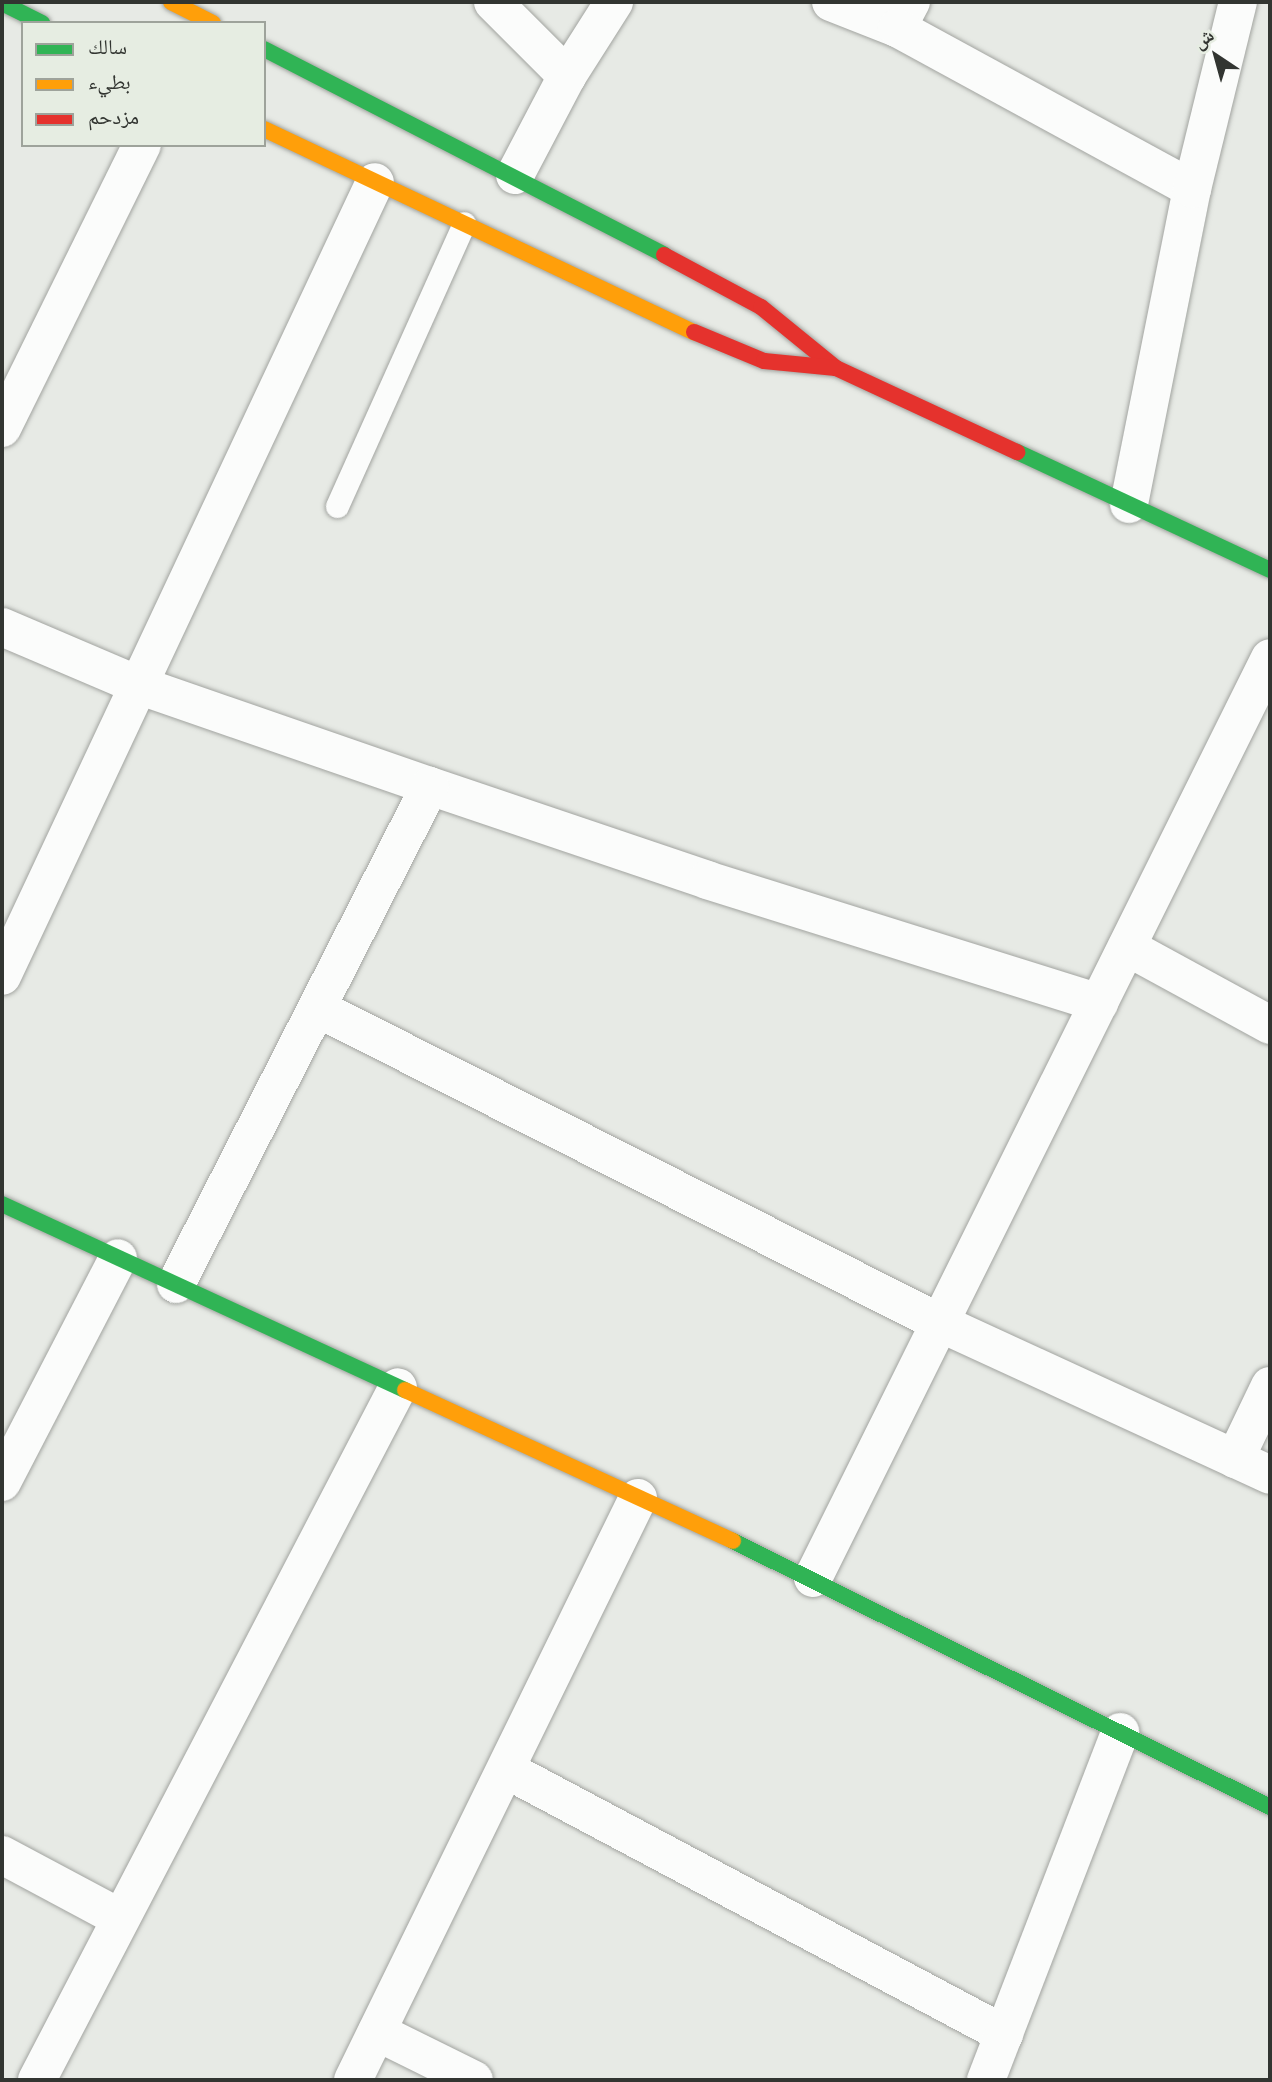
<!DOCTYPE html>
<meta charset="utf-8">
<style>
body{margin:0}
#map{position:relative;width:1272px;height:2082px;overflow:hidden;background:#e7eae5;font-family:"Roboto Serif","Noto Naskh Arabic",serif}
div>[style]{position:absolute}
.roads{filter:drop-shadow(0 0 2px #a2a4a0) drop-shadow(0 0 2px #a2a4a0)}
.lane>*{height:23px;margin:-11.5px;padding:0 11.5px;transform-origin:11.5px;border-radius:11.5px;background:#fbfcfb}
.street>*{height:38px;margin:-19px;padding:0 19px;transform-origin:19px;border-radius:19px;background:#fbfcfb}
.fast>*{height:16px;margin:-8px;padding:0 8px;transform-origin:8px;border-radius:8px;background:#30b455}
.slow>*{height:16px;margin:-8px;padding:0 8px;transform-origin:8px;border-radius:8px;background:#ff9f0a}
.jam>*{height:16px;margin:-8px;padding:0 8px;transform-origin:8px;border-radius:8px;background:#e5322d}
span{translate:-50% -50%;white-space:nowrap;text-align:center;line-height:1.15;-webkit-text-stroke:7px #e6ede2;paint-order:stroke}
.frame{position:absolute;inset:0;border:4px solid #323531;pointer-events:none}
.legend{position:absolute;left:21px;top:21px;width:245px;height:126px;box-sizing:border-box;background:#e6ede2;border:2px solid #9ea39b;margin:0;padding:9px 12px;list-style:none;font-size:21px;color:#323531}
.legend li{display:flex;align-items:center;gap:14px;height:35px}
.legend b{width:35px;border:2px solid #9ea39b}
.north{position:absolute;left:1181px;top:21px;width:70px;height:70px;-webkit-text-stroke:5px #e6ede2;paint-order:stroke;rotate:324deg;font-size:19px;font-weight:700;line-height:28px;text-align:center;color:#323531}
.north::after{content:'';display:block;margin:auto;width:24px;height:32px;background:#323531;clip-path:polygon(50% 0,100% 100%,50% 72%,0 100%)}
</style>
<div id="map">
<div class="roads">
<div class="lane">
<i style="left:337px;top:506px;width:310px;rotate:-65.8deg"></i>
</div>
<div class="street">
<i style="left:493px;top:2px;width:105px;rotate:45deg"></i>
<i style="left:831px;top:2px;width:71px;rotate:21.5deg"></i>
<i style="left:897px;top:28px;width:30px;rotate:-62deg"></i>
<i style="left:897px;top:28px;width:336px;rotate:28.6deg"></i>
<i style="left:515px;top:175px;width:112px;rotate:-62.3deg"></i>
<i style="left:567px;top:76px;width:88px;rotate:-57.6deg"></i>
<i style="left:2px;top:428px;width:316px;rotate:-63.7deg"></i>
<i style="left:1129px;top:504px;width:321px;rotate:-78.7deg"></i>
<i style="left:1192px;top:189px;width:193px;rotate:-76.2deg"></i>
<i style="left:2px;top:627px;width:148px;rotate:23.1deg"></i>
<i style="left:138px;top:685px;width:309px;rotate:19.1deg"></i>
<i style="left:430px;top:786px;width:293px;rotate:18.7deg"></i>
<i style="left:707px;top:880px;width:411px;rotate:17.4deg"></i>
<i style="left:1127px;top:947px;width:163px;rotate:28.6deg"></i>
<i style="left:2px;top:976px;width:877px;rotate:-64.84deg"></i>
<i style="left:317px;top:1008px;width:698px;rotate:26.82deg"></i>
<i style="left:940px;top:1323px;width:363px;rotate:24.7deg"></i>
<i style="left:176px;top:1284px;width:559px;rotate:-62.98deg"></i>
<i style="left:1235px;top:1459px;width:81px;rotate:-64.4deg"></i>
<i style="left:2px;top:1482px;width:252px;rotate:-62.6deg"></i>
<i style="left:813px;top:1578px;width:1027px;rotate:-63.58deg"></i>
<i style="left:507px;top:1770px;width:563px;rotate:27.98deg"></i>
<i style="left:2px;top:1855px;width:132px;rotate:28.1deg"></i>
<i style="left:377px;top:2032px;width:108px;rotate:26.3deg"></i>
<i style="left:37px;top:2080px;width:781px;rotate:-62.48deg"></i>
<i style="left:353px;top:2080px;width:648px;rotate:-63.91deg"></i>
<i style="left:986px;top:2080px;width:373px;rotate:-68.9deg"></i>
</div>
<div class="fast">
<i style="left:2px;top:3px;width:45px;rotate:26.6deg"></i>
<i style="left:264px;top:49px;width:450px;rotate:27.2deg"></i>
<i style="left:1017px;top:452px;width:279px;rotate:25deg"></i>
<i style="left:2px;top:1204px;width:444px;rotate:24.8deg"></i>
<i style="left:733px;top:1541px;width:599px;rotate:26.35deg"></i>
</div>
<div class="slow">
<i style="left:171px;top:2px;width:47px;rotate:26.6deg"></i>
<i style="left:264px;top:129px;width:476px;rotate:25.3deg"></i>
<i style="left:405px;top:1390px;width:361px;rotate:24.7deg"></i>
</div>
<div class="jam">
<i style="left:664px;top:255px;width:110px;rotate:28.2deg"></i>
<i style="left:761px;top:307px;width:97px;rotate:39.1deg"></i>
<i style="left:836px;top:368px;width:200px;rotate:24.9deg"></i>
<i style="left:694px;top:332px;width:76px;rotate:22.5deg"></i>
<i style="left:764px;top:361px;width:72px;rotate:5.6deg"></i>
</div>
</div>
<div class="frame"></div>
<ul class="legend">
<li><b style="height:9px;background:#30b455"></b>سالك</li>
<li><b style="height:9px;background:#ff9f0a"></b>بطيء</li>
<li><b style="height:9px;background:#e5322d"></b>مزدحم</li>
</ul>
<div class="north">ش</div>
</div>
